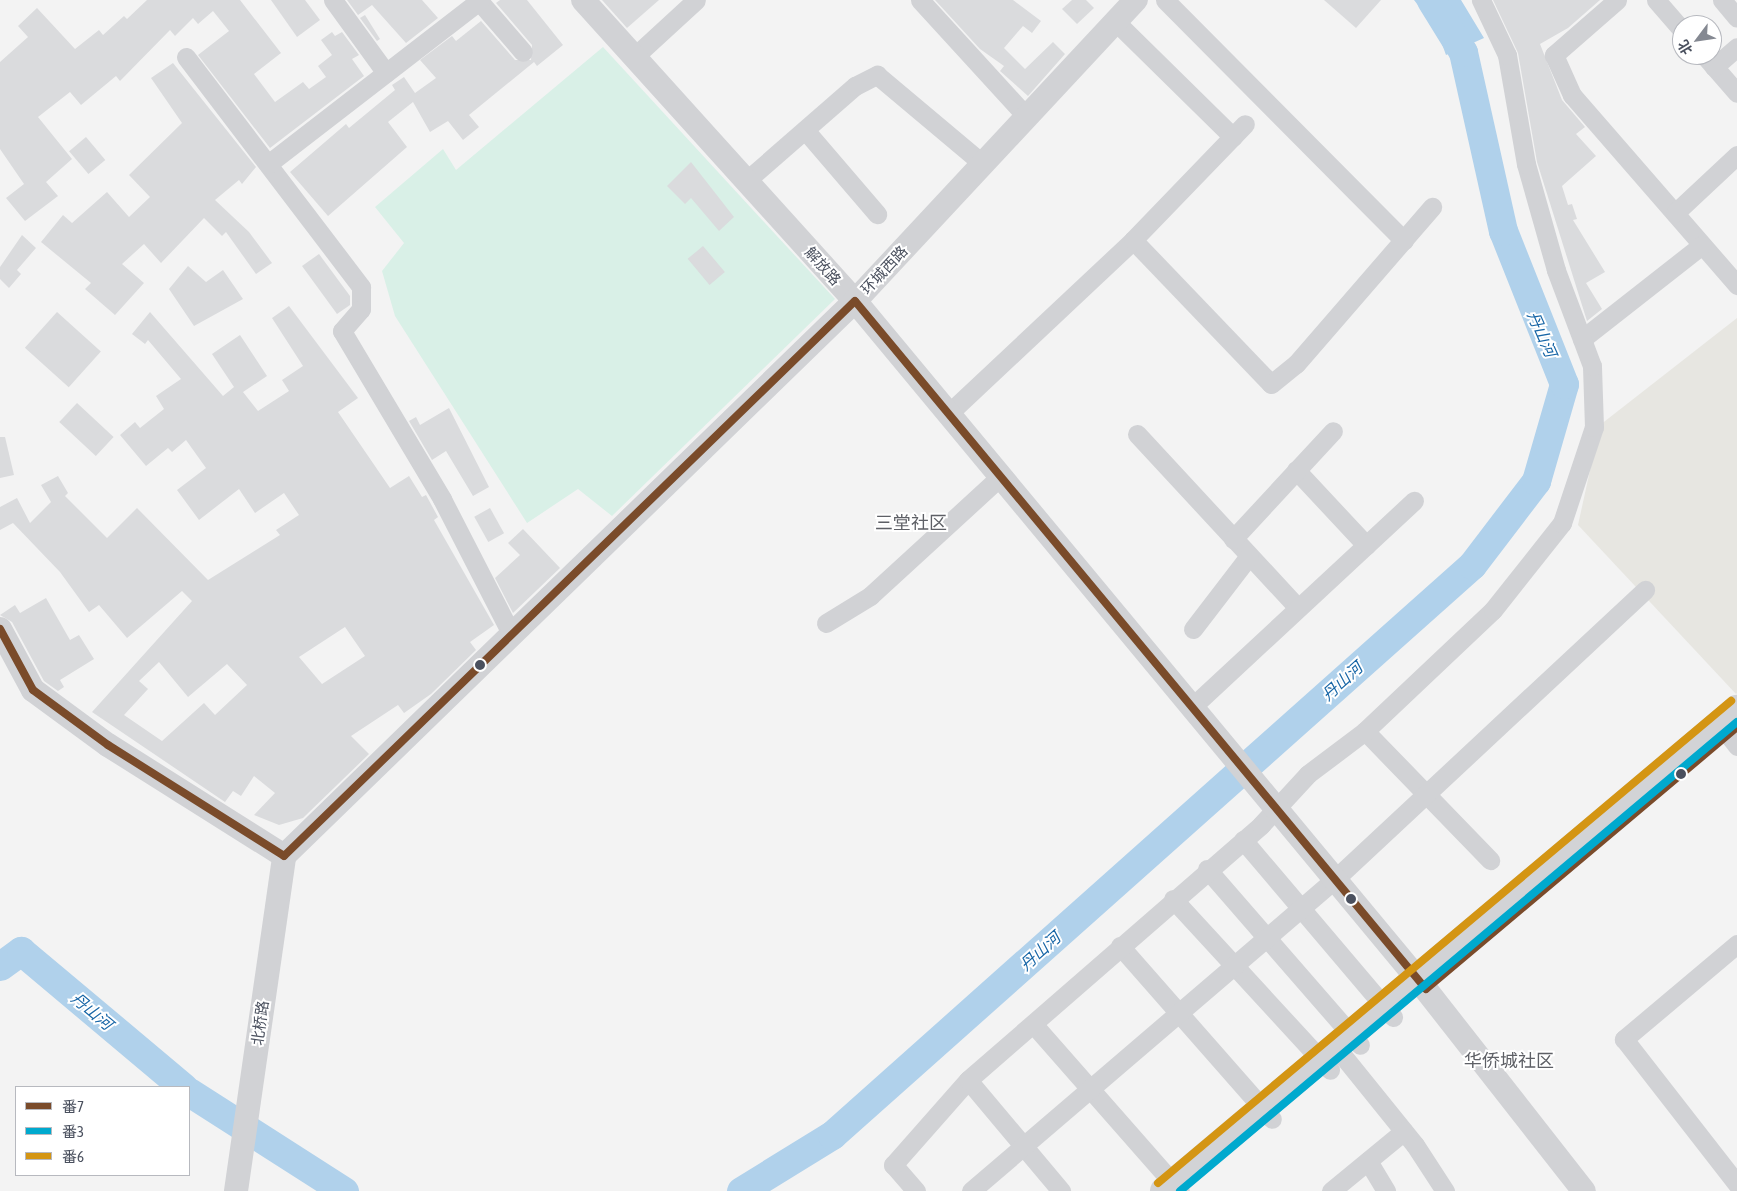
<!DOCTYPE html>
<meta charset="utf-8">
<style>
body{margin:0}
#map{position:relative;width:1737px;height:1191px;overflow:hidden;background:#f3f3f3;font-family:"Asap Condensed","Noto Sans SC",sans-serif}
div>[style]{position:absolute}
.commercial>*{inset:0;background:#e7e6e1}
.green>*{inset:0;background:#d9f0e7}
.water>*{inset:0;background:#b0d1eb}
.river>*{height:29px;margin:-14.5px;padding:0 14.5px;transform-origin:14.5px;border-radius:14.5px;background:#b0d1eb}
.building>*{inset:0;background:#dadbdd;transform-origin:0 0}
.minor>*{height:19px;margin:-9.5px;padding:0 9.5px;transform-origin:9.5px;border-radius:9.5px;background:#d1d2d5}
.tertiary>*{height:24px;margin:-12px;padding:0 12px;transform-origin:12px;border-radius:12px;background:#d1d2d5}
.secondary>*{height:28px;margin:-14px;padding:0 14px;transform-origin:14px;border-radius:14px;background:#d2d3d6}
.bus-1>*{height:8px;margin:-4px;padding:0 4px;transform-origin:4px;border-radius:4px;background:#7a4b2a}
.bus-2>*{height:8px;margin:-4px;padding:0 4px;transform-origin:4px;border-radius:4px;background:#00a9ce}
.bus-3>*{height:8px;margin:-4px;padding:0 4px;transform-origin:4px;border-radius:4px;background:#d49513}
.dots>*{width:14px;height:14px;translate:-50% -50%;box-sizing:border-box;border:2px solid #fff;border-radius:50%}
span{translate:-50% -50%;white-space:nowrap;text-align:center;line-height:1.15;-webkit-text-stroke:4px #fff;paint-order:stroke}
.street-label{font-size:15px;color:#4a505e}
.water-label{font-size:16px;color:#1665a6;font-style:italic}
.quarter-label{font-size:18px;color:#5e6066}
.legend{position:absolute;left:15px;top:1086px;width:175px;height:90px;box-sizing:border-box;background:#fff;border:1px solid #b7b9bf;margin:0;padding:6px 9px;list-style:none;font-size:15px;color:#4a505e}
.legend li{display:flex;align-items:center;gap:10px;height:25px}
.legend b{width:25px;border:1px solid #b7b9bf}
.north{position:absolute;left:1672px;top:15px;width:50px;height:50px;box-sizing:border-box;background:#fff;border:1px solid #b7b9bf;border-radius:50%;rotate:239deg;font-size:14px;font-weight:700;line-height:20px;text-align:center;color:#4a505e}
.north::after{content:'';display:block;margin:auto;width:18px;height:22px;background:#858992;clip-path:polygon(50% 0,100% 100%,50% 72%,0 100%)}
</style>
<div id="map">
<div class="commercial">
<i style="clip-path:polygon(1737px 318px,1737px 693px,1736px 694px,1578px 525px,1600px 425px)"></i>
</div>
<div class="green">
<i style="clip-path:polygon(603px 47px,835px 299px,612px 516px,578px 489px,527px 523px,395px 316px,382px 271px,404px 243px,375px 207px,443px 149px,456px 170px)"></i>
</div>
<div class="water">
<i style="clip-path:polygon(1414px 0,1461px 0,1484px 38px,1446px 55px,1437px 30px)"></i>
</div>
<div class="river">
<i style="left:0;top:966px;width:26px;rotate:-36deg"></i>
<i style="left:21px;top:951px;width:212px;rotate:40deg"></i>
<i style="left:189px;top:1092px;width:184px;rotate:32.6deg"></i>
<i style="left:741px;top:1191px;width:107px;rotate:-31.6deg"></i>
<i style="left:832px;top:1135px;width:857px;rotate:-41.69deg"></i>
<i style="left:1472px;top:565px;width:106px;rotate:-52.7deg"></i>
<i style="left:1536px;top:481px;width:101px;rotate:-73.9deg"></i>
<i style="left:1564px;top:384px;width:165px;rotate:-111.7deg"></i>
<i style="left:1503px;top:231px;width:183px;rotate:-102.6deg"></i>
<i style="left:1463px;top:52px;width:61px;rotate:-121.6deg"></i>
</div>
<div class="building">
<i style="clip-path:polygon(147px 0,240px 0,281px 53px,254px 74px,275px 102px,303px 82px,309px 89px,326px 77px,318px 66px,332px 55px,321px 40px,332px 32px,335px 36px,342px 32px,359px 55px,352px 59px,364px 76px,270px 148px,198px 55px,229px 31px,213px 11px,198px 24px,193px 18px,175px 36px,170px 30px,120px 81px,116px 76px,81px 105px,70px 92px,38px 117px,72px 159px,46px 182px,58px 196px,25px 221px,6px 198px,24px 184px,0 149px,0 62px,28px 37px,18px 26px,37px 8px,75px 49px,99px 30px,103px 35px,124px 16px,127px 19px)"></i>
<i style="clip-path:polygon(271px 0,305px 0,320px 20px,297px 37px)"></i>
<i style="clip-path:polygon(347px 0,422px 0,438px 18px,406px 43px,372px 5px,358px 15px)"></i>
<i style="clip-path:polygon(500px 0,527px 0,563px 45px,537px 66px,534px 62px,469px 115px,479px 127px,463px 140px,448px 121px,430px 132px,413px 102px,388px 122px,407px 147px,328px 216px,290px 172px,346px 124px,349px 128px,395px 90px,392px 85px,404px 77px,415px 93px,436px 78px,420px 60px,452px 36px,456px 41px,481px 21px,515px 60px,531px 60px,532px 45px,496px 3px)"></i>
<i style="clip-path:polygon(602px 0,659px 0,627px 28px)"></i>
<i style="clip-path:polygon(935px 0,1013px 0,1041px 21px,1032px 33px,1023px 26px,1004px 48px,1025px 69px,1053px 42px,1065px 54px,1028px 96px,1000px 71px,1004px 66px,980px 49px)"></i>
<i style="clip-path:polygon(1072px 0,1086px 0,1094px 8px,1077px 24px,1062px 9px)"></i>
<i style="clip-path:polygon(1324px 0,1381px 0,1356px 28px)"></i>
<i style="clip-path:polygon(1493px 0,1600px 0,1568px 28px,1540px 44px,1562px 100px,1585px 127px,1576px 134px,1596px 156px,1562px 186px,1568px 205px,1572px 204px,1577px 219px,1573px 220px,1605px 272px,1586px 283px,1602px 309px,1587px 321px,1537px 162px,1518px 53px)"></i>
<i style="clip-path:polygon(365px 15px,380px 39px,377px 41px,360px 18px)"></i>
<i style="clip-path:polygon(173px 63px,256px 167px,242px 184px,239px 180px,215px 200px,249px 232px,272px 263px,256px 274px,226px 232px,222px 236px,204px 218px,161px 263px,144px 244px,122px 264px,144px 283px,115px 315px,85px 289px,91px 283px,41px 242px,63px 215px,72px 223px,107px 192px,129px 217px,150px 197px,129px 175px,182px 123px,151px 78px)"></i>
<i style="left:86px;top:137px;width:30px;height:22px;rotate:50deg"></i>
<i style="clip-path:polygon(691px 162px,734px 217px,719px 231px,691px 198px,685px 204px,667px 186px)"></i>
<i style="clip-path:polygon(22px 235px,36px 248px,17px 270px,21px 274px,9px 288px,0 279px,0 267px)"></i>
<i style="left:703px;top:246px;width:34px;height:20px;rotate:50deg"></i>
<i style="clip-path:polygon(319px 254px,350px 296px,350px 305px,337px 314px,302px 266px)"></i>
<i style="clip-path:polygon(188px 266px,206px 282px,223px 270px,243px 299px,194px 326px,169px 289px)"></i>
<i style="clip-path:polygon(evenodd,289px 306px,358px 398px,338px 412px,390px 488px,409px 476px,422px 497px,426px 495px,438px 517px,434px 520px,494px 625px,470px 642px,476px 650px,431px 694px,404px 713px,398px 705px,351px 736px,369px 754px,303px 818px,279px 825px,254px 815px,275px 793px,254px 776px,241px 796px,233px 791px,225px 802px,92px 712px,192px 601px,182px 591px,127px 638px,99px 605px,89px 612px,60px 572px,13px 523px,0 530px,0 507px,17px 498px,30px 523px,51px 502px,41px 485px,58px 476px,68px 493px,65px 496px,107px 538px,137px 508px,208px 580px,280px 535px,276px 530px,299px 515px,284px 493px,255px 513px,239px 489px,199px 520px,177px 490px,206px 468px,186px 440px,172px 452px,168px 448px,146px 466px,120px 435px,135px 422px,140px 428px,164px 409px,156px 396px,181px 379px,148px 340px,145px 344px,132px 334px,150px 312px,223px 396px,234px 387px,212px 354px,240px 335px,267px 376px,243px 392px,258px 411px,289px 391px,282px 380px,303px 366px,272px 318px,289px 306px,345px 627px,365px 656px,322px 684px,299px 657px,345px 627px,289px 306px,159px 662px,188px 697px,227px 664px,247px 685px,215px 715px,204px 703px,162px 741px,124px 715px,148px 689px,139px 681px,159px 662px)"></i>
<i style="left:57px;top:312px;width:59px;height:48px;rotate:42deg"></i>
<i style="left:77px;top:403px;width:50px;height:26px;rotate:43deg"></i>
<i style="clip-path:polygon(449px 408px,489px 487px,473px 496px,446px 451px,432px 460px,409px 421px,416px 417px,420px 425px)"></i>
<i style="clip-path:polygon(0 437px,5px 437px,14px 475px,0 478px)"></i>
<i style="left:490px;top:508px;width:29px;height:18px;rotate:61deg"></i>
<i style="clip-path:polygon(523px 529px,560px 568px,513px 613px,495px 578px,520px 555px,508px 543px)"></i>
<i style="clip-path:polygon(46px 598px,70px 640px,79px 635px,94px 659px,60px 680px,64px 687px,58px 691px,44px 681px,12px 622px,0 615px,15px 605px,20px 613px)"></i>
</div>
<div class="minor">
<i style="left:333px;top:0;width:90px;rotate:54deg"></i>
<i style="left:920px;top:0;width:159px;rotate:47.6deg"></i>
<i style="left:1165px;top:0;width:339px;rotate:45.2deg"></i>
<i style="left:1617px;top:0;width:84px;rotate:138.9deg"></i>
<i style="left:1554px;top:55px;width:44px;rotate:65.8deg"></i>
<i style="left:1572px;top:95px;width:252px;rotate:49deg"></i>
<i style="left:1656px;top:0;width:40px;rotate:49deg"></i>
<i style="left:1722px;top:0;width:23px;rotate:50deg"></i>
<i style="left:479px;top:1px;width:67px;rotate:49.2deg"></i>
<i style="left:1116px;top:22px;width:164px;rotate:44.5deg"></i>
<i style="left:1704px;top:55px;width:50px;rotate:49deg"></i>
<i style="left:186px;top:57px;width:289px;rotate:52.7deg"></i>
<i style="left:361px;top:287px;width:22px;rotate:90deg"></i>
<i style="left:361px;top:309px;width:29px;rotate:131deg"></i>
<i style="left:342px;top:331px;width:196px;rotate:59.2deg"></i>
<i style="left:442px;top:499px;width:153px;rotate:62.8deg"></i>
<i style="left:634px;top:57px;width:84px;rotate:-42.6deg"></i>
<i style="left:1714px;top:67px;width:30px;rotate:-41deg"></i>
<i style="left:805px;top:130px;width:111px;rotate:49.4deg"></i>
<i style="left:268px;top:164px;width:268px;rotate:-37.7deg"></i>
<i style="left:746px;top:181px;width:145px;rotate:-41.1deg"></i>
<i style="left:855px;top:86px;width:25px;rotate:-27deg"></i>
<i style="left:877px;top:75px;width:138px;rotate:40deg"></i>
<i style="left:1675px;top:213px;width:85px;rotate:-43.1deg"></i>
<i style="left:1133px;top:240px;width:199px;rotate:46.2deg"></i>
<i style="left:1271px;top:384px;width:32px;rotate:-39deg"></i>
<i style="left:1296px;top:364px;width:208px;rotate:-49.1deg"></i>
<i style="left:1582px;top:339px;width:152px;rotate:-38.1deg"></i>
<i style="left:948px;top:414px;width:254px;rotate:-43.2deg"></i>
<i style="left:1133px;top:240px;width:161px;rotate:-46deg"></i>
<i style="left:1137px;top:434px;width:237px;rotate:47.2deg"></i>
<i style="left:1296px;top:470px;width:103px;rotate:47deg"></i>
<i style="left:1233px;top:539px;width:147px;rotate:-47.2deg"></i>
<i style="left:826px;top:623px;width:52px;rotate:-31.5deg"></i>
<i style="left:870px;top:596px;width:176px;rotate:-42.5deg"></i>
<i style="left:1193px;top:629px;width:92px;rotate:-52.5deg"></i>
<i style="left:1192px;top:707px;width:303px;rotate:-42.9deg"></i>
<i style="left:1720px;top:724px;width:28px;rotate:52deg"></i>
<i style="left:1365px;top:731px;width:180px;rotate:45.9deg"></i>
<i style="left:1243px;top:840px;width:232px;rotate:49.7deg"></i>
<i style="left:1207px;top:869px;width:233px;rotate:49deg"></i>
<i style="left:1173px;top:899px;width:232px;rotate:47.4deg"></i>
<i style="left:1737px;top:944px;width:148px;rotate:139.9deg"></i>
<i style="left:1624px;top:1039px;width:184px;rotate:52.1deg"></i>
<i style="left:1120px;top:946px;width:230px;rotate:48.7deg"></i>
<i style="left:1034px;top:1025px;width:221px;rotate:48.7deg"></i>
<i style="left:1335px;top:1046px;width:127px;rotate:51.1deg"></i>
<i style="left:1415px;top:1145px;width:55px;rotate:56.9deg"></i>
<i style="left:968px;top:1080px;width:145px;rotate:50deg"></i>
<i style="left:1368px;top:1161px;width:35px;rotate:59deg"></i>
<i style="left:916px;top:1191px;width:35px;rotate:-131deg"></i>
<i style="left:893px;top:1165px;width:113px;rotate:-48.6deg"></i>
<i style="left:968px;top:1080px;width:388px;rotate:-41deg"></i>
<i style="left:1261px;top:825px;width:69px;rotate:-47.3deg"></i>
<i style="left:1308px;top:774px;width:71px;rotate:-37deg"></i>
<i style="left:1365px;top:731px;width:176px;rotate:-43.4deg"></i>
<i style="left:1493px;top:610px;width:111px;rotate:-51.6deg"></i>
<i style="left:1562px;top:523px;width:101px;rotate:-71.6deg"></i>
<i style="left:1594px;top:427px;width:61px;rotate:-91.9deg"></i>
<i style="left:1592px;top:366px;width:103px;rotate:-110.6deg"></i>
<i style="left:1556px;top:270px;width:110px;rotate:-105.8deg"></i>
<i style="left:1526px;top:164px;width:111px;rotate:-99.9deg"></i>
<i style="left:1507px;top:55px;width:61px;rotate:-115.3deg"></i>
<i style="left:971px;top:1191px;width:479px;rotate:-40.6deg"></i>
<i style="left:1335px;top:879px;width:424px;rotate:-43deg"></i>
<i style="left:1331px;top:1191px;width:94px;rotate:-39.4deg"></i>
</div>
<div class="tertiary">
<i style="left:583px;top:0;width:406px;rotate:47.9deg"></i>
<i style="left:855px;top:301px;width:878px;rotate:50.31deg"></i>
<i style="left:1416px;top:977px;width:272px;rotate:51.9deg"></i>
<i style="left:0;top:629px;width:69px;rotate:61.6deg"></i>
<i style="left:33px;top:690px;width:93px;rotate:36.3deg"></i>
<i style="left:108px;top:745px;width:208px;rotate:32.2deg"></i>
<i style="left:284px;top:856px;width:796px;rotate:-44.19deg"></i>
<i style="left:855px;top:301px;width:412px;rotate:-47deg"></i>
<i style="left:236px;top:1191px;width:338px;rotate:-81.8deg"></i>
</div>
<div class="secondary">
<i style="left:1164px;top:1191px;width:749px;rotate:-40.07deg"></i>
</div>
<div class="bus-1">
<i style="left:855px;top:301px;width:894px;rotate:50.31deg"></i>
<i style="left:1426px;top:989px;width:407px;rotate:-40.1deg"></i>
<i style="left:0;top:629px;width:69px;rotate:61.6deg"></i>
<i style="left:33px;top:690px;width:93px;rotate:36.3deg"></i>
<i style="left:108px;top:745px;width:208px;rotate:32.2deg"></i>
<i style="left:284px;top:856px;width:796px;rotate:-44.19deg"></i>
</div>
<div class="bus-2">
<i style="left:1180px;top:1191px;width:728px;rotate:-40.1deg"></i>
</div>
<div class="bus-3">
<i style="left:1158px;top:1183px;width:749px;rotate:-40.07deg"></i>
</div>
<div class="dots">
<i style="left:480px;top:665px;background:#4a505e"></i>
<i style="left:1681px;top:774px;background:#4a505e"></i>
<i style="left:1351px;top:899px;background:#4a505e"></i>
</div>
<div class="street-label">
<span style="left:823px;top:266px;rotate:48deg">解放路</span>
<span style="left:884px;top:270px;rotate:-47deg">环城西路</span>
<span style="left:260px;top:1023px;rotate:-82deg">北桥路</span>
</div>
<div class="water-label">
<span style="left:1542px;top:334px;rotate:66deg">丹山河</span>
<span style="left:1342px;top:681px;rotate:-42deg">丹山河</span>
<span style="left:1040px;top:951px;rotate:-42deg">丹山河</span>
<span style="left:92px;top:1011px;rotate:40deg">丹山河</span>
</div>
<div class="quarter-label">
<span style="left:911px;top:523px">三堂社区</span>
<span style="left:1509px;top:1061px">华侨城社区</span>
</div>
<ul class="legend">
<li><b style="height:6px;background:#7a4b2a"></b>番7</li>
<li><b style="height:6px;background:#00a9ce"></b>番3</li>
<li><b style="height:6px;background:#d49513"></b>番6</li>
</ul>
<div class="north">北</div>
</div>
